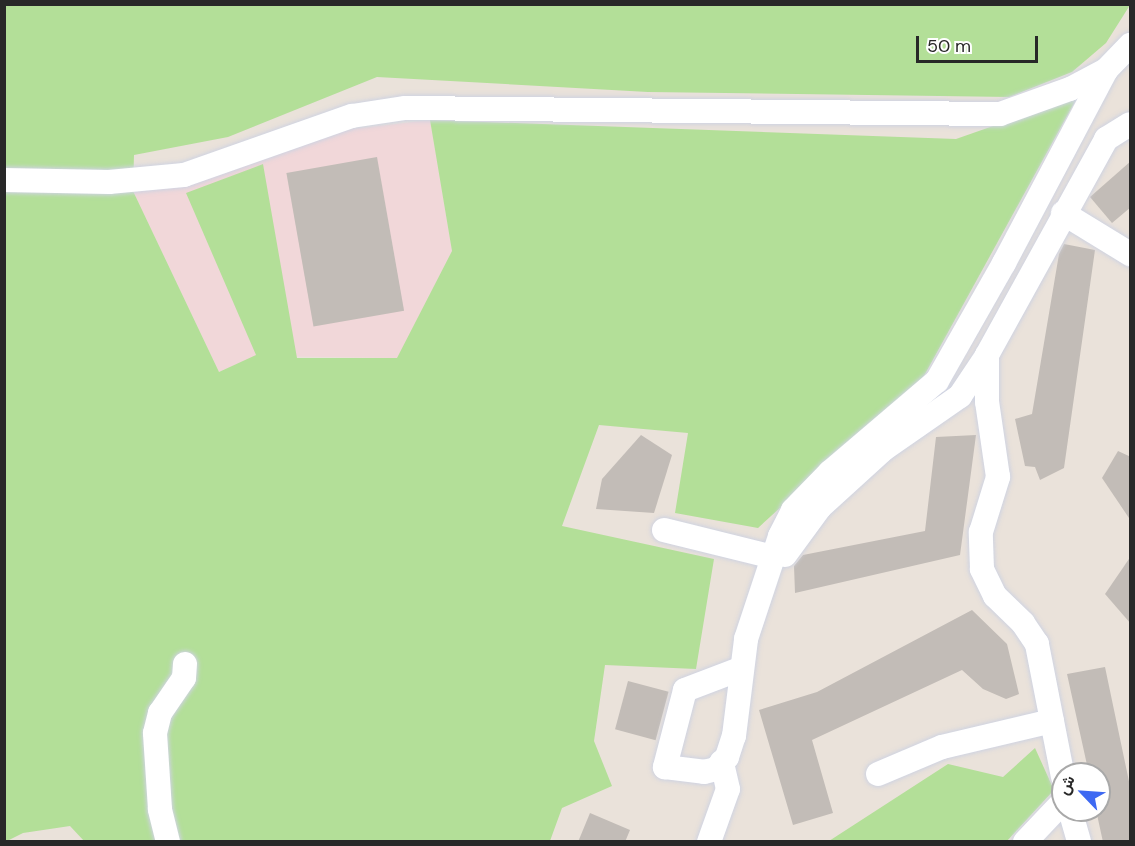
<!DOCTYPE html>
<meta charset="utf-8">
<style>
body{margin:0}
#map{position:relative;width:1135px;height:846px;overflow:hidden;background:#eae2da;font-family:"DM Sans",Vazirmatn,sans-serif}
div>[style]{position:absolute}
.medical>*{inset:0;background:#f1d7d9}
.green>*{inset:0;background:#b3df98}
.building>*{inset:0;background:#c2bcb7;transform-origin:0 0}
.roads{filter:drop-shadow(0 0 2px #cfd3e1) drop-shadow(0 0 2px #cfd3e1)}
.minor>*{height:24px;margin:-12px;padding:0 12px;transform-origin:12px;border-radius:12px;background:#fff}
span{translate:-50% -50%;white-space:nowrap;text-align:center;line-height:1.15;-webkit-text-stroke:5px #fff;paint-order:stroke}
.frame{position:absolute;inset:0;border:6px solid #282828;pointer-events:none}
.north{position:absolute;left:1051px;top:762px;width:60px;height:60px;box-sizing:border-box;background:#fff;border:2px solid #a9a9a9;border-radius:50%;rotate:295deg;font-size:16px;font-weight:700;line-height:24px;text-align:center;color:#282828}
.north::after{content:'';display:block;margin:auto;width:21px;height:27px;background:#3e69f2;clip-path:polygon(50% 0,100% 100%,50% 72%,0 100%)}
.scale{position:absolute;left:916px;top:36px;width:122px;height:27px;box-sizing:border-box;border:3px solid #282828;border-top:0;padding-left:8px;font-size:18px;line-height:21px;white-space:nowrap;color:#282828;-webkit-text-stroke:4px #fff;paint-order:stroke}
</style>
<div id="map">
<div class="medical">
<i style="clip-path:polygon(430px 120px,452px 251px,398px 358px,256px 356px,219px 372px,133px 191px,334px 131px)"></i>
</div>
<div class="green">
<i style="clip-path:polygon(5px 5px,1130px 5px,1106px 43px,1072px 72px,1009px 97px,648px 92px,377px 77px,228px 137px,134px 155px,133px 191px,219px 372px,256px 355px,186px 193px,263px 164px,297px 358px,397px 358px,452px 251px,430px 120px,956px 139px,1078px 96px,924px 376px,758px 528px,675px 513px,688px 433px,599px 425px,562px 526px,714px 559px,696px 669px,605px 665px,594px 741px,612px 786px,562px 808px,550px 841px,85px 842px,70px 826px,23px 833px,5px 842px)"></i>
<i style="clip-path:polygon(1035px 748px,1054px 790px,1007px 841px,829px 841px,948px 764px,1003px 777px)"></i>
</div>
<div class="building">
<i style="left:377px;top:157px;width:156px;height:92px;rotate:80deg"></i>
<i style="clip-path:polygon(1131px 161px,1131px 207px,1112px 223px,1090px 197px)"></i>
<i style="clip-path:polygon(1064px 244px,1095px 250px,1064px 468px,1040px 480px,1035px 467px,1025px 466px,1015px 419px,1032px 414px,1059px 254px)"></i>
<i style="clip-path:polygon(641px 435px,672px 455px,654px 513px,596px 509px,602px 479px)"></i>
<i style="clip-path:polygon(976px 435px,960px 555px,795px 593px,794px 566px,803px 555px,925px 531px,936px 437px)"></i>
<i style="clip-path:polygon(1118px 451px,1131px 457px,1131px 521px,1102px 478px)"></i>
<i style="clip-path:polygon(1131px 556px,1131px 624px,1105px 594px)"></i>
<i style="clip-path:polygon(972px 610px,1007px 644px,1019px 694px,1006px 699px,983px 689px,962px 670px,812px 740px,833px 813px,793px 825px,759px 710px,817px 692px)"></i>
<i style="clip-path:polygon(1105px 667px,1131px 791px,1131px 842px,1103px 842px,1096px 810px,1099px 774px,1089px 774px,1067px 674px)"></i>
<i style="left:628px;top:681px;width:42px;height:50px;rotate:15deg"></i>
<i style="clip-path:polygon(590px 813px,630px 830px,625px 842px,578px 842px)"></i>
</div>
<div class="roads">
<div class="minor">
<i style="left:4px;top:180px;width:105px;rotate:1.1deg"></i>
<i style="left:109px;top:182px;width:75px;rotate:-5.3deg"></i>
<i style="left:184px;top:175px;width:178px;rotate:-19.4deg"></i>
<i style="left:352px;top:116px;width:54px;rotate:-8.6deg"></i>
<i style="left:405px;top:108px;width:595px;rotate:0.58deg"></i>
<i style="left:1000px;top:114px;width:74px;rotate:-19.7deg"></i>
<i style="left:1070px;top:89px;width:41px;rotate:-27.8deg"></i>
<i style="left:1106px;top:70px;width:35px;rotate:-46deg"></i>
<i style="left:1063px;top:213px;width:79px;rotate:31.5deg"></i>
<i style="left:664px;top:530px;width:112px;rotate:13.9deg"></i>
<i style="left:785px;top:555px;width:59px;rotate:-53.9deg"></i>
<i style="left:820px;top:507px;width:86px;rotate:-42.2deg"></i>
<i style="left:884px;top:449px;width:93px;rotate:-34.9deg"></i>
<i style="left:960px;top:396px;width:47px;rotate:-56.3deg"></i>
<i style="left:740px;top:669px;width:59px;rotate:159.1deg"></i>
<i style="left:685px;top:690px;width:80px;rotate:104.6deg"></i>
<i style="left:665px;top:767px;width:39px;rotate:7deg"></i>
<i style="left:704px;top:772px;width:12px;rotate:-14deg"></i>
<i style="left:716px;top:769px;width:16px;rotate:-47deg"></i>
<i style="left:727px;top:757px;width:22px;rotate:-72deg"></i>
<i style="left:734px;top:736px;width:98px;rotate:-82.9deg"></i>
<i style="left:746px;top:639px;width:108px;rotate:-71.7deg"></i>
<i style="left:780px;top:536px;width:29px;rotate:-63deg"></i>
<i style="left:793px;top:510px;width:53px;rotate:-45.8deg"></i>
<i style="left:830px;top:472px;width:140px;rotate:-40.4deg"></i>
<i style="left:937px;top:381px;width:136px;rotate:-60.4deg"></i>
<i style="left:1004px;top:263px;width:216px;rotate:-62.1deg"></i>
<i style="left:878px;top:774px;width:69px;rotate:-22.9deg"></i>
<i style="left:942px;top:747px;width:113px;rotate:-13.3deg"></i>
<i style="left:1063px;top:777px;width:136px;rotate:-101.1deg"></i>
<i style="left:1037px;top:644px;width:25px;rotate:-124deg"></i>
<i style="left:1023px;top:623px;width:39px;rotate:-136deg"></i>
<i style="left:995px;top:596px;width:30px;rotate:-116deg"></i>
<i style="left:982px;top:569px;width:37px;rotate:-92deg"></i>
<i style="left:981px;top:532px;width:58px;rotate:-72.8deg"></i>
<i style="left:998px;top:477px;width:76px;rotate:-98.3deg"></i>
<i style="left:987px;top:402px;width:47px;rotate:-90deg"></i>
<i style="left:987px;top:355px;width:247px;rotate:-61.1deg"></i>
<i style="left:1106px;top:139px;width:28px;rotate:-32deg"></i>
<i style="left:1070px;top:810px;width:33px;rotate:74deg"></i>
<i style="left:168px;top:842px;width:34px;rotate:-104deg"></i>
<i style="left:160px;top:809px;width:76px;rotate:-93.8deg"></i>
<i style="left:155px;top:733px;width:21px;rotate:-76deg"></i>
<i style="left:160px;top:713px;width:42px;rotate:-55.6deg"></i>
<i style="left:184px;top:678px;width:14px;rotate:-86deg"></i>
<i style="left:709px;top:842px;width:56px;rotate:-70.3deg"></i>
<i style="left:728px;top:789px;width:28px;rotate:-103deg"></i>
<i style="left:1025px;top:842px;width:55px;rotate:-46.5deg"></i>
</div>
</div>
<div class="frame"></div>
<div class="north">ش</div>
<div class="scale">50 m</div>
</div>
